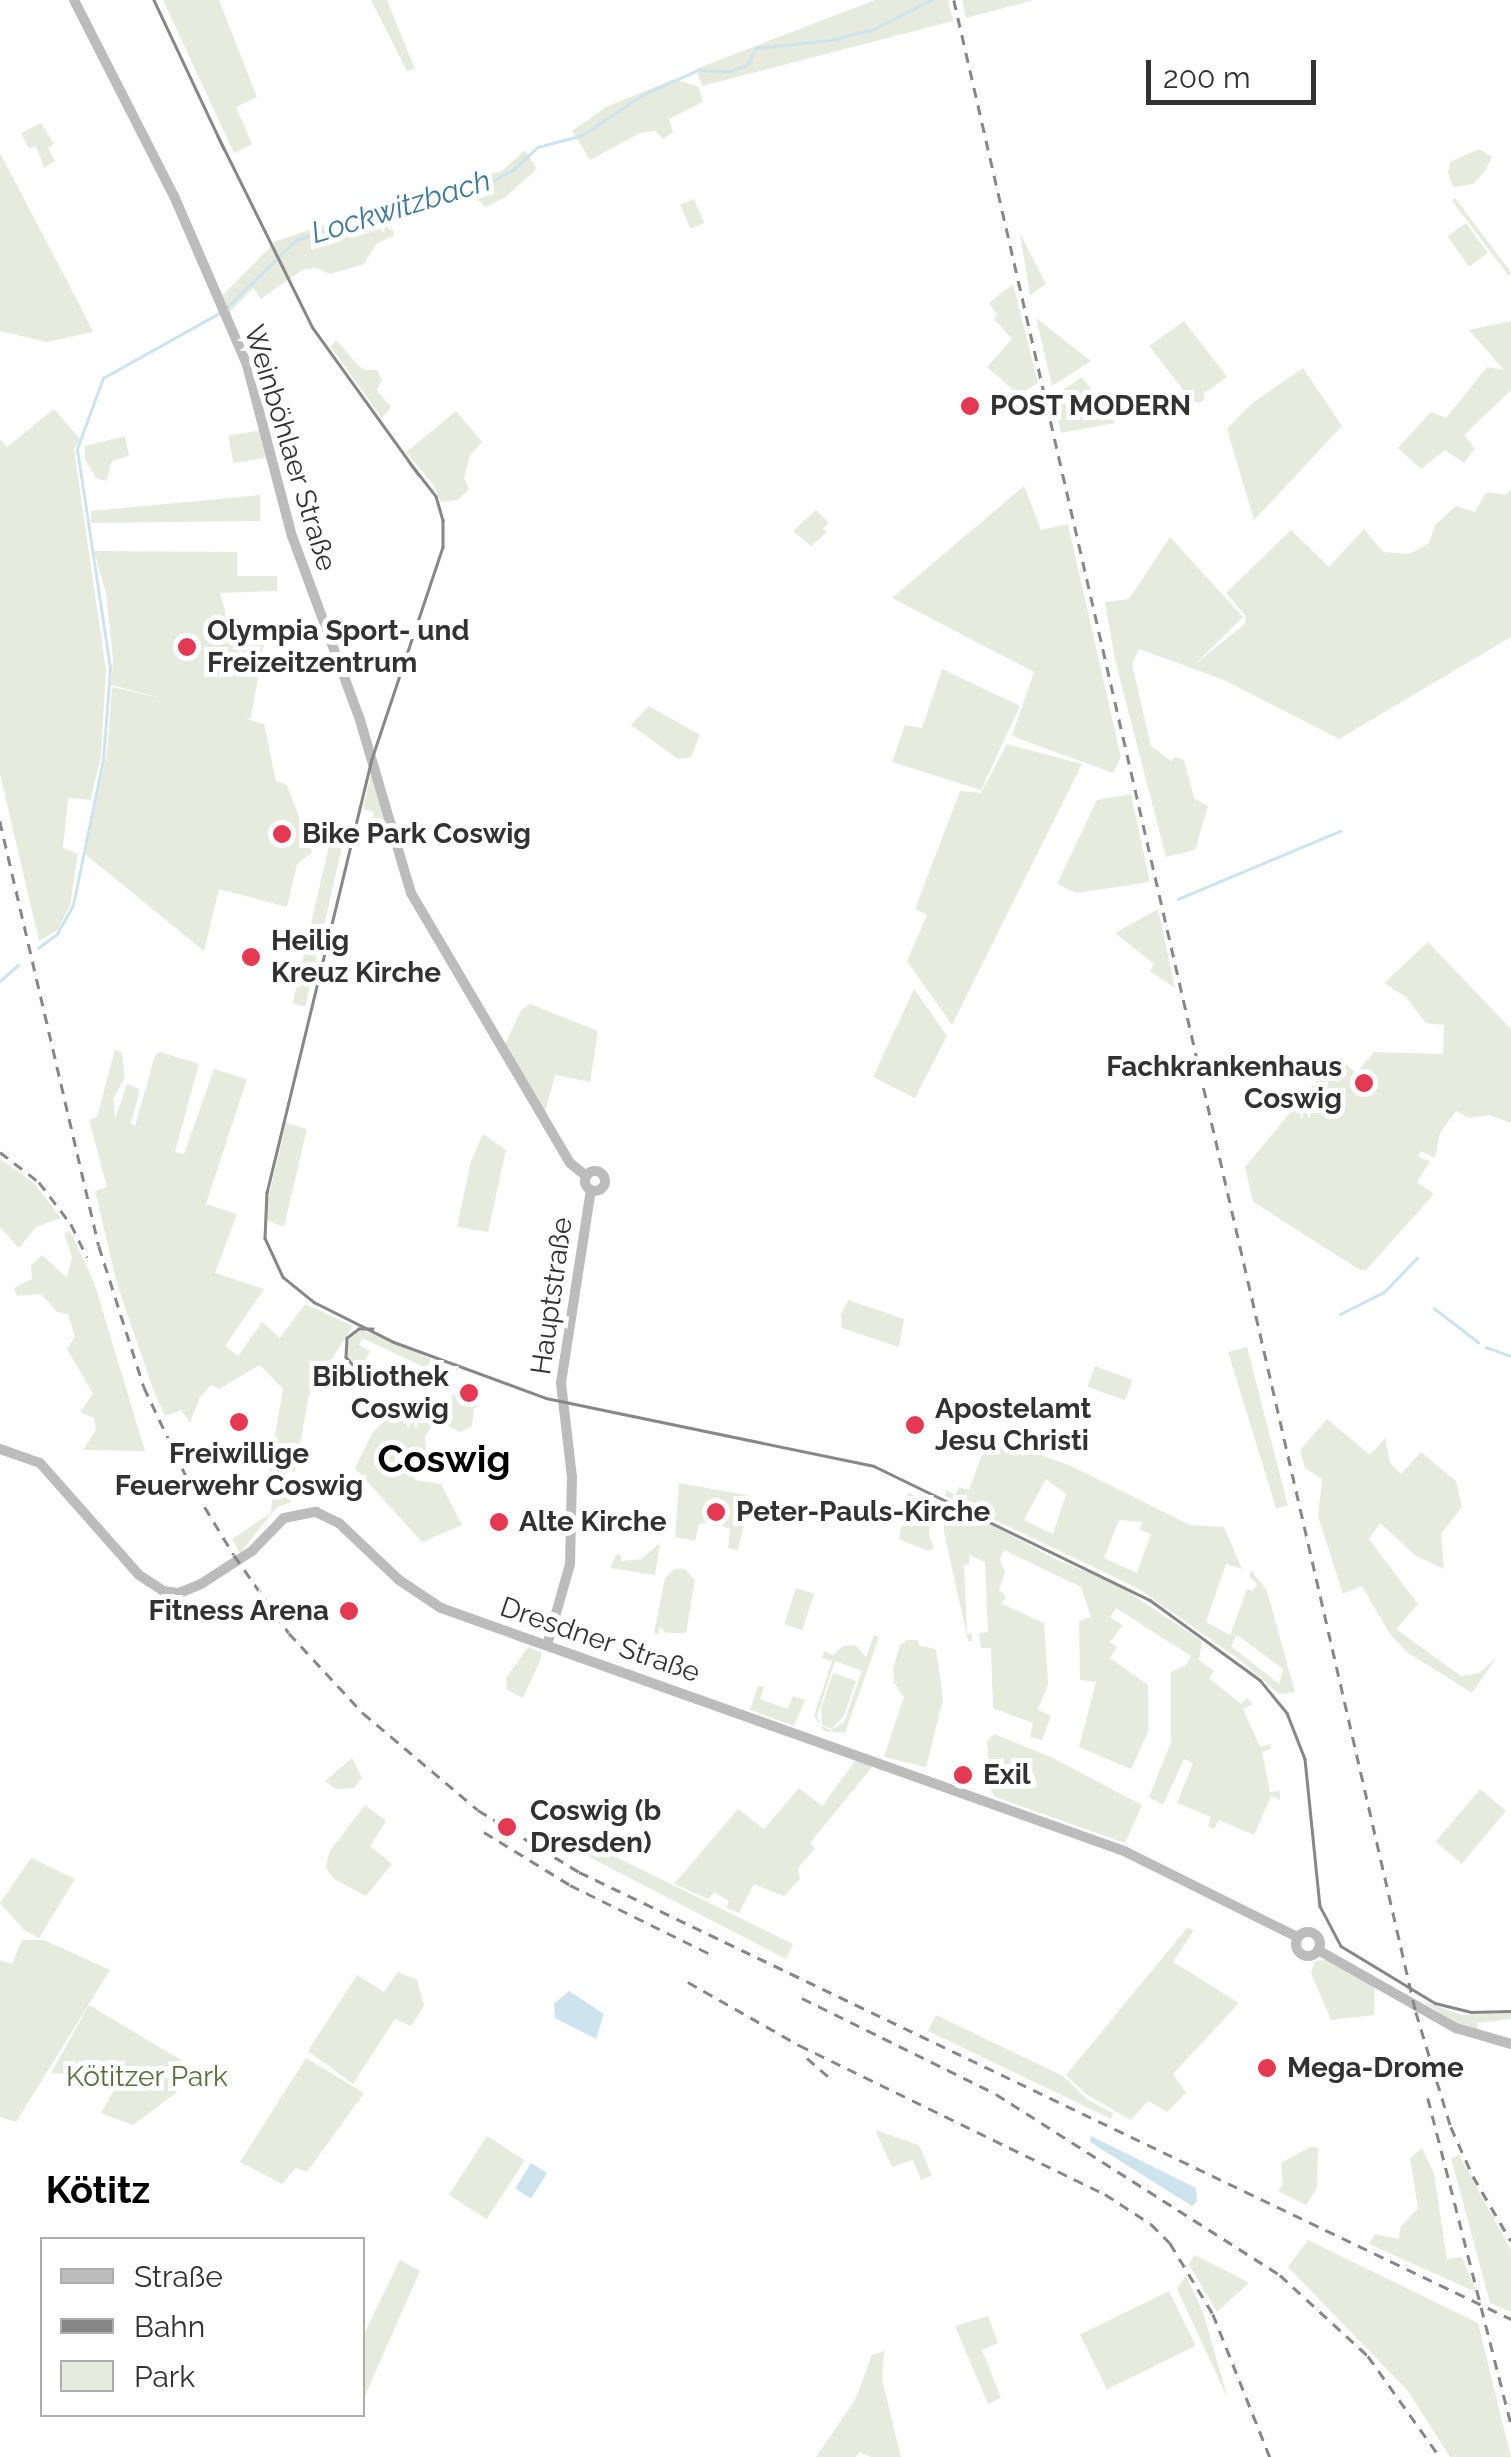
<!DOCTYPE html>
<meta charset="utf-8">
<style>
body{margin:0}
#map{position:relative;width:1511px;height:2457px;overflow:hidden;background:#fff;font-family:Raleway,sans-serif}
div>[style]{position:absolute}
.green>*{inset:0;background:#e6ebdd;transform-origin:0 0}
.water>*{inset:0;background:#cde3ed;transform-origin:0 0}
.stream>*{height:2.5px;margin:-1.25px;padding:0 1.25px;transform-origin:1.25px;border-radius:1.25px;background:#cde3ed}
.secondary>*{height:10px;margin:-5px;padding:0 5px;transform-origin:5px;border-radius:5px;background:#bcbcbc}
.secondary>.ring{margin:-5px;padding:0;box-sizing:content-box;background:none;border:10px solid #bcbcbc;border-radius:50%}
.tram>*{height:2.5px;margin:-1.25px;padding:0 1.25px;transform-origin:1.25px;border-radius:1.25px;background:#878787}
.rail>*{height:2.5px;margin-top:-1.25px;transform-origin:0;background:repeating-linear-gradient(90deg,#878787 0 10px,transparent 0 18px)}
.dots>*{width:28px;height:28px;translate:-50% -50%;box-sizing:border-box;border:5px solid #fff;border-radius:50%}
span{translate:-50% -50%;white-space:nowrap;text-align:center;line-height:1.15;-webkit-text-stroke:10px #fff;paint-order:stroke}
.poi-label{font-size:28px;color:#323232;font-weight:700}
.left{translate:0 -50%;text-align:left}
.right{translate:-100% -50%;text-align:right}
.street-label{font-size:28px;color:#323232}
.park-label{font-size:28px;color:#596e3e}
.water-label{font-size:30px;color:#3f7a94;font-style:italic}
.district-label{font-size:38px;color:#000;font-weight:700}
.legend{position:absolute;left:40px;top:2237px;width:325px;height:180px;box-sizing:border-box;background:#fff;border:2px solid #adadad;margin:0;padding:12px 18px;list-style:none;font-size:30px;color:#323232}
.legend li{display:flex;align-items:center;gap:20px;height:50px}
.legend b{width:50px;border:2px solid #adadad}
.scale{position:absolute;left:1146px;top:60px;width:170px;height:45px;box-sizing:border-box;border:5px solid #323232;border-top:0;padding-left:12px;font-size:30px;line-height:35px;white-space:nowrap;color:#323232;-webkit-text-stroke:8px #fff;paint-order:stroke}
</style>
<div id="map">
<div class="green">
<i style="clip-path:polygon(163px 0,219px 0,257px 97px,236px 107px,252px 144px,234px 153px)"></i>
<i style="clip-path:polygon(371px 0,387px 0,415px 69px,407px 71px)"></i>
<i style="clip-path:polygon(875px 0,948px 0,953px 21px,702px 86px,696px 69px)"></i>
<i style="clip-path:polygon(962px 0,1034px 0,966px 18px)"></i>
<i style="clip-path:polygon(674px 79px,699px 87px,703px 102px,669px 119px,673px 132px,663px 139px,656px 131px,640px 133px,590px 160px,572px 131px,606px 107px)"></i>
<i style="clip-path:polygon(41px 123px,54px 144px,48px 148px,55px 161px,44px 168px,38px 151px,35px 146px,29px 149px,21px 133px)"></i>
<i style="clip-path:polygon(1479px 149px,1492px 157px,1485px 171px,1473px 184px,1453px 187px,1448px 173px,1450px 162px)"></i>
<i style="clip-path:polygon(525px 150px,537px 169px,504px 198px,485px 207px,477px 199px,419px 207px,390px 218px,394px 236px,377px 243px,364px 264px,330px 274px,316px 268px,302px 270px,261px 299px,253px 288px,230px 312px,222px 296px,276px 241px,443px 185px,502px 171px)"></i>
<i style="clip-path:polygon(0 153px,78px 302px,93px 332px,47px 342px,0 331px)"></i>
<i style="left:1455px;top:198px;width:94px;height:4px;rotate:53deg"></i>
<i style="left:694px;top:199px;width:26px;height:15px;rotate:67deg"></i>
<i style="left:1466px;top:223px;width:37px;height:23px;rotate:54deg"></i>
<i style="clip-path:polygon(1020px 233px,1046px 284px,1030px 295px)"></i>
<i style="clip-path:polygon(1013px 284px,1038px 383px,1019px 395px,987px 367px,1012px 339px,994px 319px,997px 315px,989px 303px)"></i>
<i style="clip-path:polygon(1036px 318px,1091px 361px,1052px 386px)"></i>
<i style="clip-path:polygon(1184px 321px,1227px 377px,1203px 394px,1205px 399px,1199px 403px,1192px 401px,1149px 346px)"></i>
<i style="clip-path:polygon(1511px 321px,1511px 390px,1464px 435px,1475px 449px,1464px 463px,1445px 450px,1421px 469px,1398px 448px,1431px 412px,1446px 418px,1487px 367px,1504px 370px,1469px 330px)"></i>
<i style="clip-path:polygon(336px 340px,357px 364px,364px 370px,377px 370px,382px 380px,377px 390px,391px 407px,382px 418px,331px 347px)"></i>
<i style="clip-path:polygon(1303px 368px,1342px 426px,1254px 520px,1227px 429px,1251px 404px)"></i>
<i style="clip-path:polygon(1082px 377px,1115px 423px,1061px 433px,1053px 397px)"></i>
<i style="clip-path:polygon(54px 409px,80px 439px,74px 449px,106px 670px,101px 757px,90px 800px,68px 798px,63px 848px,78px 854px,70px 905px,58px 930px,39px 941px,0 774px,0 439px,7px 447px)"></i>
<i style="clip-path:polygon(456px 411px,482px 442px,470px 455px,464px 478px,469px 489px,458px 500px,441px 502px,433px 484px,406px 452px)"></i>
<i style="left:261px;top:430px;width:28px;height:33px;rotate:80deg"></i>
<i style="clip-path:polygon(125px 436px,129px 456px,112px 461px,106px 481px,96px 478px,85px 459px,85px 446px)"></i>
<i style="clip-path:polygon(1024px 486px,1041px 530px,1068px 524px,1121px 757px,1113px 773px,1012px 736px,1034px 672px,892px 598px)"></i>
<i style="clip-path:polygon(1511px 489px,1511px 637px,1339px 739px,1224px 680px,1139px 649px,1132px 664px,1151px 746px,1171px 761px,1175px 757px,1184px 760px,1194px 798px,1208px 806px,1195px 850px,1166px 857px,1115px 660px,1105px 602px,1129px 599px,1170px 537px,1243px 617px,1195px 664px,1245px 624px,1246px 616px,1226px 593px,1291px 530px,1329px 567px,1364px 529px,1383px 552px,1410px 554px,1429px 543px,1435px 525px,1456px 506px,1475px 512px,1486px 492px,1506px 495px)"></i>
<i style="clip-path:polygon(260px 495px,260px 521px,91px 523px,91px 511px)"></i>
<i style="clip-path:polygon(816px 510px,829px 523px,823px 528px,827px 532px,811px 546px,793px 531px)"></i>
<i style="clip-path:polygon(94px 551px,237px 552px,237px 576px,277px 576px,277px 591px,220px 593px,226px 614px,237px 619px,239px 630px,265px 637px,251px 718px,246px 719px,264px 724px,276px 781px,287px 785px,312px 852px,297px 864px,287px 907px,219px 889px,204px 951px,85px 854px,107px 753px,112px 687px,166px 699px,111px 685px,113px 660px,106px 593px)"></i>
<i style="clip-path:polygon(942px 669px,1020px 706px,981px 790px,892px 762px,905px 725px,922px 728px)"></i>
<i style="clip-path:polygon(649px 706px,700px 735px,691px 757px,678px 759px,631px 725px)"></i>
<i style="clip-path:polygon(1007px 744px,1082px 764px,952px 1025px,907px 961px,927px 915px,915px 909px,960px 791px,981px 793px)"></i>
<i style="clip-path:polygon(372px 769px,389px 838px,379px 840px,371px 828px,374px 812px,363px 809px)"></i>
<i style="clip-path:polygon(1131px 794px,1150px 882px,1076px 893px,1057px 884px,1097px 800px)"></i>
<i style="left:331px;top:837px;width:13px;height:171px;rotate:13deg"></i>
<i style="clip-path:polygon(1158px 909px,1175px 988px,1150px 971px,1154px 964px,1115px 933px)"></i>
<i style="clip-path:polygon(1428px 942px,1511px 1029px,1511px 1123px,1489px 1115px,1469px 1118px,1456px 1111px,1440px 1133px,1435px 1158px,1421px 1151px,1418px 1157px,1430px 1161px,1417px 1182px,1434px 1194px,1366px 1270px,1360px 1270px,1253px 1202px,1245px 1167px,1324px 1072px,1341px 1060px,1356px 1073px,1374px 1052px,1443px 1054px,1444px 1025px,1426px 1023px,1406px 997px,1384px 983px)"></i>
<i style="clip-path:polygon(914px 989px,947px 1036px,915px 1098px,873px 1077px)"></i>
<i style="clip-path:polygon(530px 1004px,598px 1031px,590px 1082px,555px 1075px,545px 1113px,504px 1046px,521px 1011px)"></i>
<i style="clip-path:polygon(115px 1049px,122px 1053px,125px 1078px,113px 1099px,115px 1119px,127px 1084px,140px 1089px,131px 1123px,135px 1126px,155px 1055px,160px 1052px,199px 1064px,175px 1152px,184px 1154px,214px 1069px,247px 1079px,206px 1204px,237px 1214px,215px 1273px,264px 1289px,225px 1346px,238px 1356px,262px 1322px,280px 1338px,305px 1304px,353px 1326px,309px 1395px,295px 1472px,282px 1469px,279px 1481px,268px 1477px,283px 1389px,260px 1365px,219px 1389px,211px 1385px,200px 1397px,190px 1423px,181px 1410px,165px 1416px,153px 1389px,117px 1284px,95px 1191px,107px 1187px,89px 1120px,97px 1117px)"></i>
<i style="clip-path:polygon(286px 1123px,307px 1129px,284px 1227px,266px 1220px,266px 1208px)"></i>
<i style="clip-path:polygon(483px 1134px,506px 1150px,488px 1232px,457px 1227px,471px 1161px)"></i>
<i style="clip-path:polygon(0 1159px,34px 1183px,61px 1218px,36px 1227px,19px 1248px,0 1227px)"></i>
<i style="clip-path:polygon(70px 1231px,94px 1282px,145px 1451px,83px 1450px,96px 1430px,94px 1418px,80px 1412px,93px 1394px,67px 1349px,75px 1337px,68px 1314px,57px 1312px,41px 1294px,17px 1296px,14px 1288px,32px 1279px,31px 1265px,42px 1255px,67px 1278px,72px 1257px,64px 1234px)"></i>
<i style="clip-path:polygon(848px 1300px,904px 1319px,899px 1347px,842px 1328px,841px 1315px)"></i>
<i style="clip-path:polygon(363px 1330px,431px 1359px,430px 1363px,424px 1367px,362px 1338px,359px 1345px,370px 1351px,362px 1367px,357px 1366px,348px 1358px,346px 1345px,350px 1336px)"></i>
<i style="clip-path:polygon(1247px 1347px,1288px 1506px,1276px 1508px,1228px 1352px)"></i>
<i style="left:1095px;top:1366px;width:40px;height:22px;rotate:20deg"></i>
<i style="clip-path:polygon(455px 1393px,479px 1407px,474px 1408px,472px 1426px,460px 1432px,435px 1420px,425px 1437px,426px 1451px,414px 1480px,441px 1484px,462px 1525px,422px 1542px,355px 1468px,373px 1432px,389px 1416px,405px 1406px,446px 1401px)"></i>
<i style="clip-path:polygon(1327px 1419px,1370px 1455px,1385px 1438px,1390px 1463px,1401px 1474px,1421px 1452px,1456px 1481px,1462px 1507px,1441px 1534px,1444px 1569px,1416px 1556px,1380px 1523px,1369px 1539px,1418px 1604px,1396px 1629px,1461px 1676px,1479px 1673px,1497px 1657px,1472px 1693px,1407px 1652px,1390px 1634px,1362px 1586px,1343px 1594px,1318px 1516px,1322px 1479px,1305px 1468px,1300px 1450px)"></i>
<i style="clip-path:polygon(evenodd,989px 1435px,1071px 1466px,1190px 1525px,1224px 1527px,1242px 1569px,1226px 1564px,1206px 1622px,1230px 1635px,1247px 1589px,1253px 1591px,1257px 1584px,1249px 1576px,1251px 1570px,1267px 1591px,1295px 1692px,1279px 1694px,1243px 1662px,1139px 1589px,945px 1496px,946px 1490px,955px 1495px,959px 1487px,969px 1490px,989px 1435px,1046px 1479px,1066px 1494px,1053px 1534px,1024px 1520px,1046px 1479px,989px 1435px,1119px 1520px,1142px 1522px,1140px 1530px,1151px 1534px,1137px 1573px,1104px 1558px,1119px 1520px,989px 1435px,1237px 1635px,1283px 1669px,1279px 1684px,1231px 1646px,1237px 1635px)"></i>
<i style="clip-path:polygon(679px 1483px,751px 1496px,738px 1550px,728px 1548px,730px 1529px,721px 1525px,723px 1501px,712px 1499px,707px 1523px,699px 1524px,695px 1541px,675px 1537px)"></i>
<i style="clip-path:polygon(273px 1488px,292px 1502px,277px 1507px,240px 1553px,232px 1539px,271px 1513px)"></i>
<i style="clip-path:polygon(908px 1492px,931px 1506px,929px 1536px,934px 1548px,928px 1551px,899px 1539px)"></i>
<i style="clip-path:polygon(944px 1500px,1057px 1560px,1113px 1582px,1202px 1641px,1199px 1660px,1214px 1671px,1209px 1678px,1241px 1704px,1247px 1698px,1253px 1704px,1243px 1709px,1260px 1747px,1270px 1744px,1271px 1749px,1262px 1752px,1270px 1792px,1280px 1791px,1280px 1800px,1271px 1796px,1254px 1835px,1219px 1820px,1214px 1829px,1208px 1826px,1211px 1817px,1177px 1803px,1193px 1763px,1184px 1759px,1163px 1805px,1149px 1797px,1171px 1742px,1171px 1672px,1186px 1665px,1191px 1656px,1116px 1608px,1110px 1617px,1123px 1625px,1110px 1642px,1117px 1647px,1110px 1658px,1148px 1685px,1148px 1732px,1131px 1769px,1079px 1747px,1096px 1682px,1080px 1680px,1079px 1621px,1091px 1617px,1081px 1587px,1004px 1550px,1000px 1559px,1005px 1573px,999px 1590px,1006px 1596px,1002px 1604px,1044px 1623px,1048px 1684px,1038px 1710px,1051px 1716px,1042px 1740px,1030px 1737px,1033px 1723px,993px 1708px,991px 1648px,981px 1648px,979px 1633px,988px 1632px,985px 1562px,969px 1555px,969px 1564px,964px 1565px,967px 1633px,972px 1634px,972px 1641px,968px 1641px,944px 1532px)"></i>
<i style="clip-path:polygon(660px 1543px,655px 1575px,610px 1568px,616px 1555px,621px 1555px,621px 1561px,641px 1559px)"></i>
<i style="clip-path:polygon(674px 1569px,685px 1569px,695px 1580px,686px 1633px,666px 1633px,660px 1627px,658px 1634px,654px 1633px,665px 1578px)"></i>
<i style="left:796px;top:1588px;width:19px;height:38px;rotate:18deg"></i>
<i style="clip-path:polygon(evenodd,874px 1635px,879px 1637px,845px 1733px,824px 1731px,814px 1716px,832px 1661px,822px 1658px,824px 1651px,833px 1655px,843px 1646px,855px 1645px,866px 1657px,874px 1635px,835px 1661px,862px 1671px,844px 1722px,831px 1730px,821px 1726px,817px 1716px,835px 1661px)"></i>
<i style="clip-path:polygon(907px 1640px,917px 1640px,920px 1646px,936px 1649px,943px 1700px,926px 1767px,884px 1757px,904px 1697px,894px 1683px,893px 1669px,900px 1645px)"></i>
<i style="clip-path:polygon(528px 1647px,541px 1652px,541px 1659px,523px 1698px,507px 1690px,506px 1678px)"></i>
<i style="clip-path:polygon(833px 1673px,856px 1681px,844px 1716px,832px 1729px,822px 1725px,821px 1708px)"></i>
<i style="clip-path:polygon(758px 1686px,764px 1687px,760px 1699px,788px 1709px,793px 1696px,805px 1700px,794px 1726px,750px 1710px)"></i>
<i style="clip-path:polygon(994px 1734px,1051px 1757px,1142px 1805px,1125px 1843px,995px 1797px,990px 1789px,987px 1741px)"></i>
<i style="clip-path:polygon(352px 1758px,362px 1778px,354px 1788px,336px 1789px,325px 1781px)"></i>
<i style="clip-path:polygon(855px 1761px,873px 1766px,810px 1843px,815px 1848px,798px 1868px,800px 1879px,784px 1896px,754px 1884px,739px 1913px,726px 1908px,729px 1901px,714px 1892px,708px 1899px,674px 1884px,738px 1809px,764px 1829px,799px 1788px,822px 1806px)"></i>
<i style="left:1480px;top:1789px;width:34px;height:69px;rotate:40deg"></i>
<i style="clip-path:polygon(365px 1805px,386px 1821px,370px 1846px,392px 1864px,366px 1896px,334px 1879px,326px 1868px,329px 1852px)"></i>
<i style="clip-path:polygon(571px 1835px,793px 1944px,786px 1959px,566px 1845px)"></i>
<i style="clip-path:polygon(31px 1858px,75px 1879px,39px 1938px,24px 1930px,0 1903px)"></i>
<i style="clip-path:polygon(1187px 1928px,1194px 1930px,1173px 1962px,1239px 2003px,1173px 2074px,1186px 2093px,1167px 2112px,1148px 2101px,1131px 2120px,1086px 2094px,1066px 2075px)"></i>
<i style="clip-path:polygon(22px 1940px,44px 1940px,110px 1970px,16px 2122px,0 2117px,0 1960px,12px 1964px)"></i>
<i style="clip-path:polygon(1326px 1960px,1375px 1986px,1374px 2015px,1331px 2020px,1311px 1973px,1315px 1961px)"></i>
<i style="clip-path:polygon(398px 1972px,417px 1980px,424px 2006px,411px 2026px,395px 2019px,353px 2084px,308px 2051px,357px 1975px,384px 1992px)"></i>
<i style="clip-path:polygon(1420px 2000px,1462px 2015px,1511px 2013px,1511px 2019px,1477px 2023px,1479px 2029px,1511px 2038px,1459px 2025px)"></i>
<i style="clip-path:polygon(89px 2005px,186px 2063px,176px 2093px,133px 2125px,101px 2113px,117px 2085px,95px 2076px,51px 2073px)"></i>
<i style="clip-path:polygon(936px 2015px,1063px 2076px,1088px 2100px,1113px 2113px,1111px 2119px,928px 2031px)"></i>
<i style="clip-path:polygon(306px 2058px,364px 2093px,307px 2172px,296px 2168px,282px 2184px,240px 2162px)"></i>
<i style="clip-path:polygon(875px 2130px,919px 2145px,932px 2176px,921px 2180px,913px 2160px,892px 2167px)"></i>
<i style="left:487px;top:2136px;width:45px;height:70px;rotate:33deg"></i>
<i style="clip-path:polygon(1310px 2147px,1318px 2148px,1317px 2188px,1306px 2205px,1278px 2191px,1283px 2184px,1281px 2163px)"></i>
<i style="clip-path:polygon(1422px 2148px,1434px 2174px,1447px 2259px,1462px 2257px,1476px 2292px,1369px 2244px,1375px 2234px,1399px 2239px,1400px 2228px,1418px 2208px,1410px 2158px)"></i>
<i style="clip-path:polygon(1459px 2155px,1511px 2250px,1511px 2312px,1490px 2303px,1451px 2158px)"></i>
<i style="clip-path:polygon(1308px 2240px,1478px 2323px,1511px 2457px,1450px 2457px,1408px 2391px,1288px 2267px)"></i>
<i style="clip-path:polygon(1194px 2255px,1221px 2268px,1249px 2283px,1217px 2312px,1189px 2265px)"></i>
<i style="clip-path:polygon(400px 2260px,420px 2271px,363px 2400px,363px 2336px)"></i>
<i style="clip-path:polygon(1186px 2275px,1204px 2315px,1228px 2399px,1177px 2289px)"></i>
<i style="left:1169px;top:2291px;width:61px;height:99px;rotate:64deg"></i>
<i style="clip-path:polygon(988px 2316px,998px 2343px,982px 2350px,1001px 2398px,988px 2404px,955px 2326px)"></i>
<i style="clip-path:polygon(884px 2351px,882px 2379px,901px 2457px,871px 2457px,859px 2452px,856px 2457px,816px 2457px,855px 2400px,872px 2355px)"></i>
</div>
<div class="water">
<i style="clip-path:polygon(569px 1991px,604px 2014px,596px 2039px,555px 2018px,554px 2004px)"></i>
<i style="clip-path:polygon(1091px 2136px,1196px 2188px,1197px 2201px,1192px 2206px,1090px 2142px)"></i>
<i style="left:531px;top:2163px;width:19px;height:30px;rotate:32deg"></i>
</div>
<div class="stream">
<i style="left:227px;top:307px;width:96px;rotate:-44.2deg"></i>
<i style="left:296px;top:240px;width:157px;rotate:-17.9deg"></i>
<i style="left:445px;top:192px;width:35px;rotate:-8deg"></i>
<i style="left:480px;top:187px;width:37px;rotate:-27deg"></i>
<i style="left:513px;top:170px;width:34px;rotate:-43deg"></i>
<i style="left:538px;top:147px;width:47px;rotate:-14.9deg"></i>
<i style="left:583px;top:135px;width:71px;rotate:-34.1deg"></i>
<i style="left:642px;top:95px;width:61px;rotate:-24.1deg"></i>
<i style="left:698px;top:70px;width:32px;rotate:2deg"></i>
<i style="left:730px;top:71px;width:18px;rotate:-19deg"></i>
<i style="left:747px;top:65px;width:19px;rotate:-62deg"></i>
<i style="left:756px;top:48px;width:75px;rotate:-6.1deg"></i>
<i style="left:831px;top:40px;width:44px;rotate:-14.3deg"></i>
<i style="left:874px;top:29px;width:64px;rotate:-27deg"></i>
<i style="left:1178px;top:899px;width:176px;rotate:-22.8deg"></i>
<i style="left:38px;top:948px;width:24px;rotate:-36deg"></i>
<i style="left:57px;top:934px;width:33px;rotate:-61deg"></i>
<i style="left:73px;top:905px;width:148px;rotate:-78.3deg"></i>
<i style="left:103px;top:760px;width:92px;rotate:-85.6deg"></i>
<i style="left:110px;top:668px;width:221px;rotate:-98.6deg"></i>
<i style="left:77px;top:449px;width:76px;rotate:-69.9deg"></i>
<i style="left:103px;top:378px;width:135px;rotate:-29.2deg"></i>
<i style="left:0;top:981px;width:24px;rotate:-42deg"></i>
<i style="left:1434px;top:1308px;width:56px;rotate:37.7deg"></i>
<i style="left:1340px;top:1314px;width:49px;rotate:-26.6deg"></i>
<i style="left:1384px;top:1292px;width:47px;rotate:-45.9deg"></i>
<i style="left:1486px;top:1347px;width:27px;rotate:20deg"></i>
</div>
<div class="secondary">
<i style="left:74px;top:0;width:220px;rotate:63deg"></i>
<i style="left:174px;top:196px;width:184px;rotate:66.6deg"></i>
<i style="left:247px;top:365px;width:177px;rotate:75.3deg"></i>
<i style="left:292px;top:536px;width:196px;rotate:69.7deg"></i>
<i style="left:360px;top:720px;width:180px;rotate:73.6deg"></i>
<i style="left:411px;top:893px;width:313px;rotate:59.5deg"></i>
<i style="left:570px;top:1163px;width:21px;rotate:39deg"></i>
<i class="ring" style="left:585px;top:1171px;width:10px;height:10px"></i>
<i style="left:0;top:1449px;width:42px;rotate:19.3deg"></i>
<i style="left:40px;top:1463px;width:149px;rotate:48.5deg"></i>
<i style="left:139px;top:1575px;width:30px;rotate:33deg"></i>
<i style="left:164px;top:1591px;width:15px;rotate:8deg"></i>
<i style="left:179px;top:1593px;width:24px;rotate:-22deg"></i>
<i style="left:201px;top:1584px;width:61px;rotate:-32.9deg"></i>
<i style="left:252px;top:1551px;width:46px;rotate:-45.9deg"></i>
<i style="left:284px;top:1518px;width:33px;rotate:-11deg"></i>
<i style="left:316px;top:1512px;width:25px;rotate:26deg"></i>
<i style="left:339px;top:1523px;width:83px;rotate:43.5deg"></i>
<i style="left:399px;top:1580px;width:50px;rotate:33.7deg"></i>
<i style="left:441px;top:1608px;width:725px;rotate:19.58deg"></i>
<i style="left:1124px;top:1851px;width:193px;rotate:26.4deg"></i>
<i style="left:547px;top:1645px;width:84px;rotate:-74.1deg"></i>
<i style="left:570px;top:1564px;width:87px;rotate:-88.7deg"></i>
<i style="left:572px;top:1477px;width:95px;rotate:-96.7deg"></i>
<i style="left:561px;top:1383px;width:195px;rotate:-81.2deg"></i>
<i class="ring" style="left:1296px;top:1932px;width:14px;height:14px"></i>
<i style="left:1318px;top:1950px;width:159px;rotate:29.5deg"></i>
<i style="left:1456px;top:2028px;width:57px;rotate:16.2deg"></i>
</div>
<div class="tram">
<i style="left:154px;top:0;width:165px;rotate:64.8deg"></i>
<i style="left:218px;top:136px;width:214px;rotate:63.7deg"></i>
<i style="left:313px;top:328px;width:181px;rotate:54.2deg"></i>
<i style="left:410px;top:463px;width:42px;rotate:51.8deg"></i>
<i style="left:436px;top:496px;width:25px;rotate:74deg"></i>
<i style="left:443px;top:520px;width:27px;rotate:90deg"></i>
<i style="left:443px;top:547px;width:224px;rotate:108.5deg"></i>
<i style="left:372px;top:759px;width:446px;rotate:103.6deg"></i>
<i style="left:267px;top:1192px;width:46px;rotate:92.5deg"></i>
<i style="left:265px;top:1238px;width:43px;rotate:65.2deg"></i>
<i style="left:283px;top:1277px;width:40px;rotate:39deg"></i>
<i style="left:314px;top:1302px;width:89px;rotate:26.6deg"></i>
<i style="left:394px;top:1342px;width:162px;rotate:20.2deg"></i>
<i style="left:546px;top:1398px;width:335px;rotate:11.7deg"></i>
<i style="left:874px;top:1466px;width:307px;rotate:25.9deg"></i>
<i style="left:1150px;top:1600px;width:136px;rotate:36deg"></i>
<i style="left:1260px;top:1680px;width:43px;rotate:50.7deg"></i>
<i style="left:1287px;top:1713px;width:49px;rotate:68.6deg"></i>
<i style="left:1305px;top:1759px;width:148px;rotate:84.2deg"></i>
<i style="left:1320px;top:1906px;width:45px;rotate:62.3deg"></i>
<i style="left:1341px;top:1946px;width:110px;rotate:31.2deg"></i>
<i style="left:1435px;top:2003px;width:37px;rotate:14deg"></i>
<i style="left:1471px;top:2012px;width:40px;rotate:-1.4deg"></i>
<i style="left:373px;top:1329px;width:14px;rotate:180deg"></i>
<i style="left:359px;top:1329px;width:15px;rotate:143deg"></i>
<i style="left:347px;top:1338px;width:19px;rotate:93deg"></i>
<i style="left:346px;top:1357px;width:13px;rotate:48deg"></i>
<i style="left:355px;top:1367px;width:48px;rotate:10.8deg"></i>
<i style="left:402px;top:1376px;width:54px;rotate:-8.6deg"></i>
</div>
<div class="rail">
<i style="left:954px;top:0;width:2064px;rotate:77.07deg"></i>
<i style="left:1416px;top:2012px;width:120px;rotate:73.1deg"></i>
<i style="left:1451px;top:2127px;width:54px;rotate:65.8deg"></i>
<i style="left:1473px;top:2176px;width:75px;rotate:59.7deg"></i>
<i style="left:0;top:821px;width:436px;rotate:76.9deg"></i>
<i style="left:99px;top:1246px;width:148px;rotate:72.3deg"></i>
<i style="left:144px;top:1387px;width:98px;rotate:64.7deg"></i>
<i style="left:186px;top:1476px;width:92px;rotate:58.7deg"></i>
<i style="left:234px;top:1555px;width:95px;rotate:54.8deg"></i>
<i style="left:289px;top:1633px;width:109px;rotate:47.2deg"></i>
<i style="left:363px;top:1713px;width:150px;rotate:40.1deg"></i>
<i style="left:478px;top:1810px;width:119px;rotate:31.5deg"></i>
<i style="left:579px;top:1872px;width:1034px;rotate:25.62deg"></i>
<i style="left:0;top:1152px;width:49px;rotate:37.6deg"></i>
<i style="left:39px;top:1182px;width:53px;rotate:52.7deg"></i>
<i style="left:71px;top:1224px;width:37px;rotate:64deg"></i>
<i style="left:484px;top:1832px;width:101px;rotate:31.6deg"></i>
<i style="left:570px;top:1885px;width:158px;rotate:26.2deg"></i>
<i style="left:688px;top:1982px;width:128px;rotate:29.6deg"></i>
<i style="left:799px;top:2045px;width:340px;rotate:26deg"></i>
<i style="left:1105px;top:2194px;width:55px;rotate:33.1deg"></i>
<i style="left:1151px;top:2224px;width:27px;rotate:45deg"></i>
<i style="left:1170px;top:2243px;width:83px;rotate:58.8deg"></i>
<i style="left:1213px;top:2314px;width:154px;rotate:68.3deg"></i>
<i style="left:802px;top:1998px;width:216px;rotate:26.3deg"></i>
<i style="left:996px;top:2094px;width:337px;rotate:32.5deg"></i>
<i style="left:1280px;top:2275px;width:120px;rotate:42.6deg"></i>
<i style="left:1368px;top:2356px;width:124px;rotate:54.5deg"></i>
<i style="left:807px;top:2058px;width:35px;rotate:41deg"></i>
<i style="left:1428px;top:2098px;width:335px;rotate:75.7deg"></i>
</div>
<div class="dots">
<i style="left:970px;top:406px;background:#e43853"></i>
<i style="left:187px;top:647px;background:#e43853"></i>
<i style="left:282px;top:834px;background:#e43853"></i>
<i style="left:251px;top:957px;background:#e43853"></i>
<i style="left:1364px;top:1083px;background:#e43853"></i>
<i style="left:469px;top:1393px;background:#e43853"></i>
<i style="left:239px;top:1422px;background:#e43853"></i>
<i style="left:915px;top:1425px;background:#e43853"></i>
<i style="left:716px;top:1512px;background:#e43853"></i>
<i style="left:499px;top:1522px;background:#e43853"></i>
<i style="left:349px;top:1611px;background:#e43853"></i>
<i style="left:963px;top:1775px;background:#e43853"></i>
<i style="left:507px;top:1827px;background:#e43853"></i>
<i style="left:1267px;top:2068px;background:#e43853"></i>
</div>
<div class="poi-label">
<span class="left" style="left:990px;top:406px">POST MODERN</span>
<span class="left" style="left:207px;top:647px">Olympia Sport- und<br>Freizeitzentrum</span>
<span class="left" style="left:302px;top:834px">Bike Park Coswig</span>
<span class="left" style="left:271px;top:957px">Heilig<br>Kreuz Kirche</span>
<span class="right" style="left:1342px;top:1083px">Fachkrankenhaus<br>Coswig</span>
<span class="right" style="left:449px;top:1393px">Bibliothek<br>Coswig</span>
<span class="left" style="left:935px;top:1425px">Apostelamt<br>Jesu Christi</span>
<span style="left:239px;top:1470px">Freiwillige<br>Feuerwehr Coswig</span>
<span class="left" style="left:736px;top:1512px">Peter-Pauls-Kirche</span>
<span class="left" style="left:519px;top:1522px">Alte Kirche</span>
<span class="right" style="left:329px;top:1611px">Fitness Arena</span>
<span class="left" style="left:983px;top:1775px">Exil</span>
<span class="left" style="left:530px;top:1827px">Coswig (b<br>Dresden)</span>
<span class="left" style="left:1287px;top:2068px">Mega-Drome</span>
</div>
<div class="street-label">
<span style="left:290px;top:448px;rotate:73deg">Weinböhlaer Straße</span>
<span style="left:552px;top:1296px;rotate:-82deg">Hauptstraße</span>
<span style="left:600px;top:1640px;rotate:19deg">Dresdner Straße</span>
</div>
<div class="park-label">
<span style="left:147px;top:2077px">Kötitzer Park</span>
</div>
<div class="water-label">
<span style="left:401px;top:207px;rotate:-17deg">Lockwitzbach</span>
</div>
<div class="district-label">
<span style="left:444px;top:1459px">Coswig</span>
<span style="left:98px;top:2190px">Kötitz</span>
</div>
<ul class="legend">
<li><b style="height:12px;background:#bcbcbc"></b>Straße</li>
<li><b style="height:12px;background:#878787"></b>Bahn</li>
<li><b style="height:28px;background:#e6ebdd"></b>Park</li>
</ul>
<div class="scale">200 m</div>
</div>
